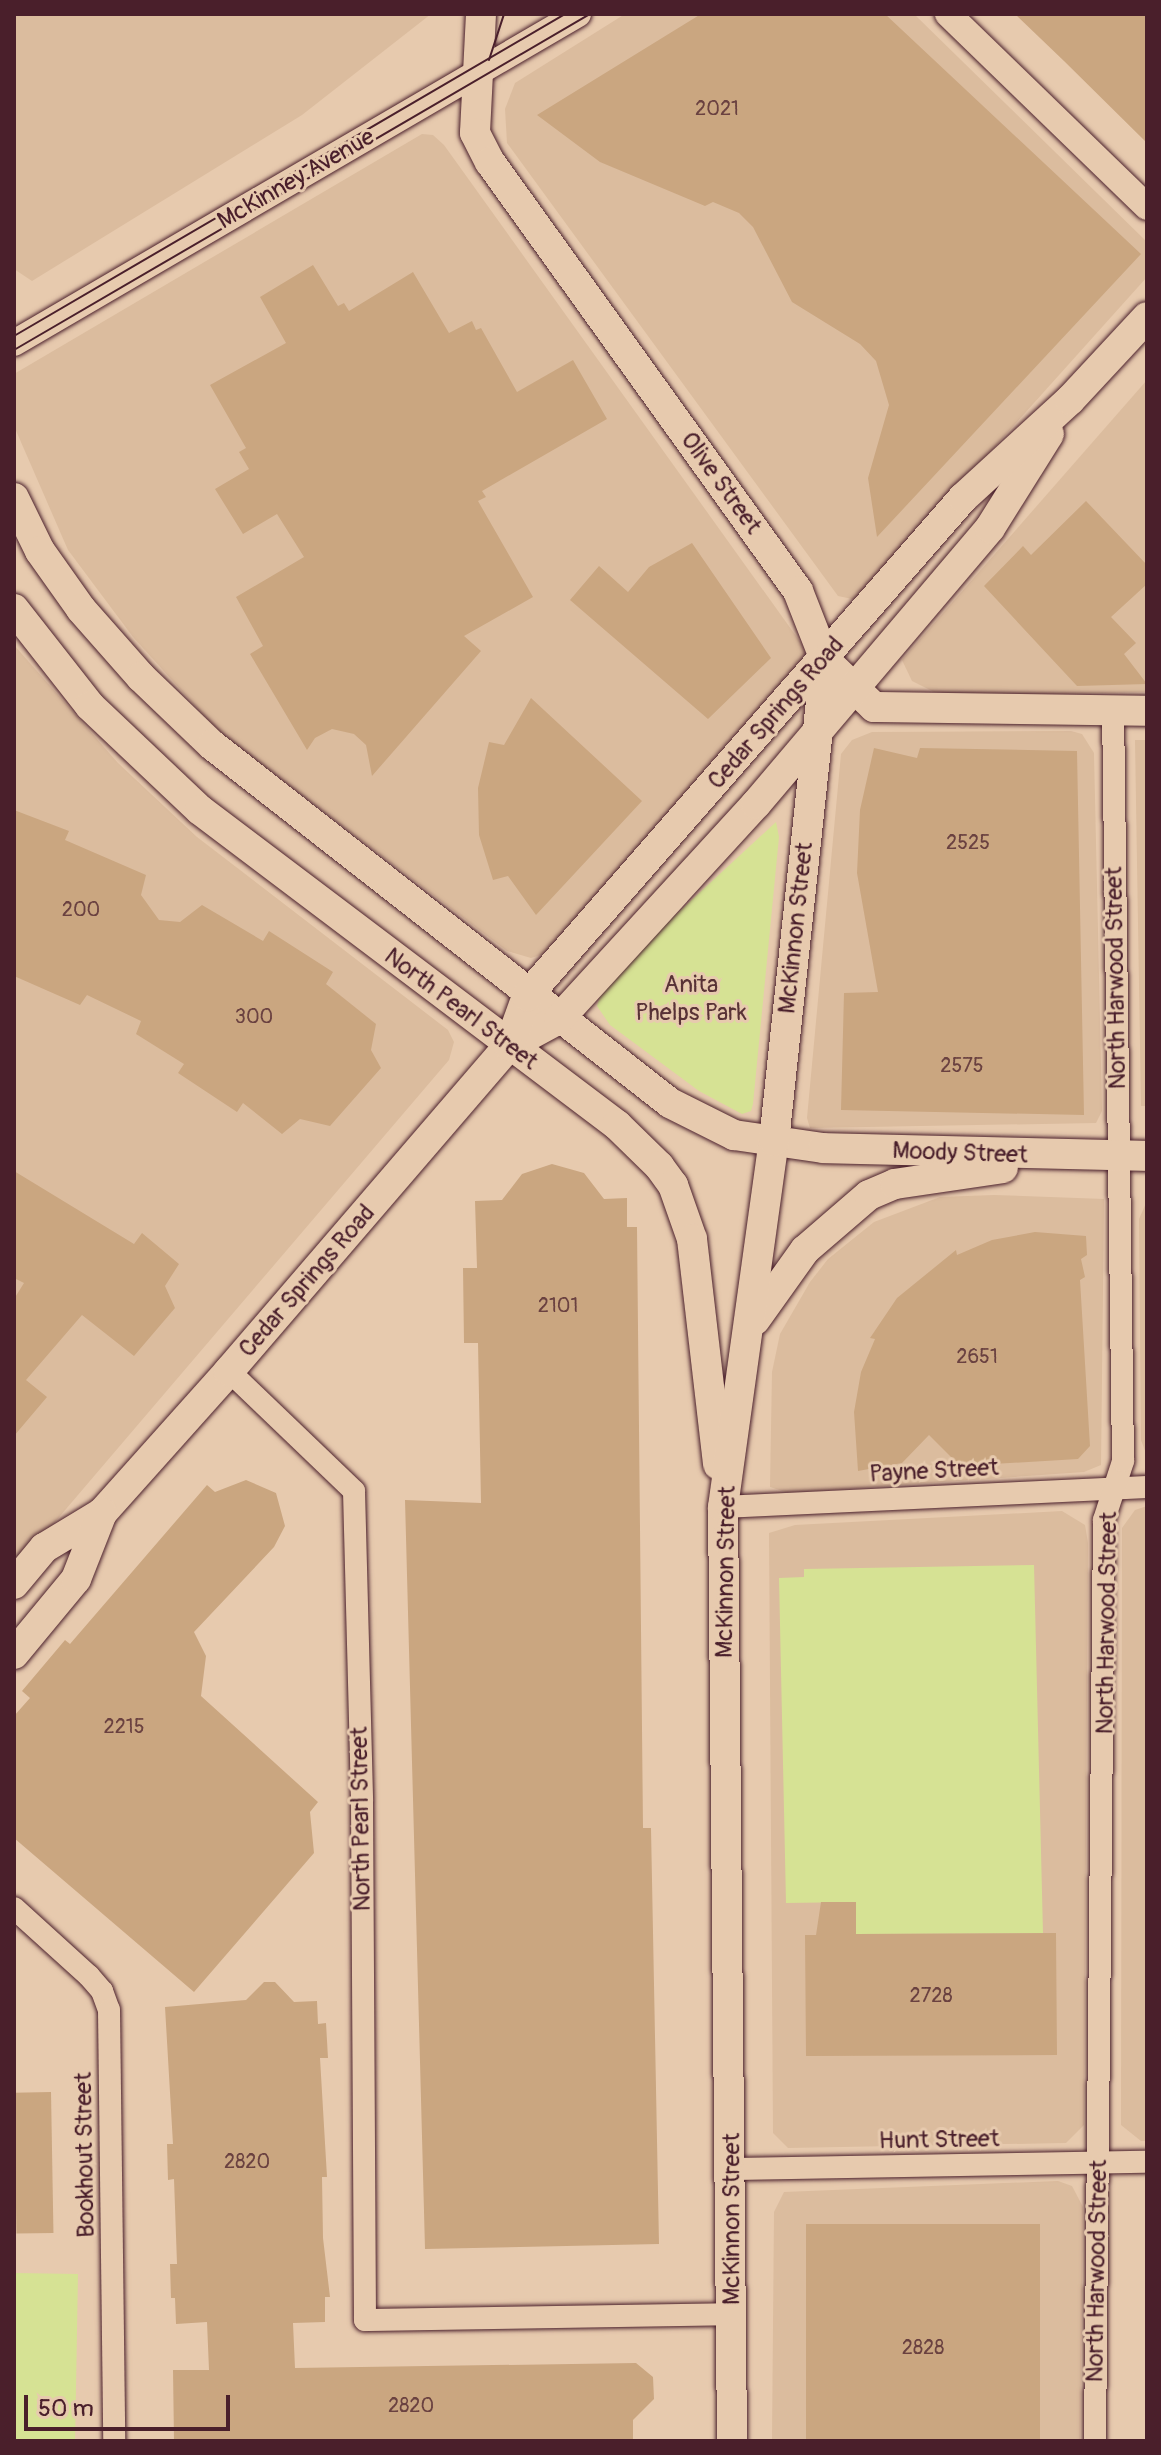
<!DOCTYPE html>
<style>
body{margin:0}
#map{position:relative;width:1161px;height:2455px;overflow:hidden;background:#e7caae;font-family:Pangolin,sans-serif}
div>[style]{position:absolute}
.built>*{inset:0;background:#dbbc9e}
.green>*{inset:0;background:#d6e294;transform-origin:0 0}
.building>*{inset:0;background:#caa680;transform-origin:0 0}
.roads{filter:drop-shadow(0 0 2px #4a1f2b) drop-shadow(0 0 2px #4a1f2b)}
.minor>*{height:22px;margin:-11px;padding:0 11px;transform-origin:11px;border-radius:11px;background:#e7caae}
.tertiary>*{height:26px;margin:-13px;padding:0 13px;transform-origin:13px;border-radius:13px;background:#e7caae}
.secondary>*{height:30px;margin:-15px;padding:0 15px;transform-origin:15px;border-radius:15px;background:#e7caae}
.tram>*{height:2px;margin:-1px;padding:0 1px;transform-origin:1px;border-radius:1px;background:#4a1f2b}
span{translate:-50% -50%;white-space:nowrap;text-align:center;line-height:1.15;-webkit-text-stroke:6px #e7caae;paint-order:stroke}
.number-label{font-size:20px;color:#6a4140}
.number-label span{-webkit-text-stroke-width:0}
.street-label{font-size:24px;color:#4a1f2b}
.park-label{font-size:24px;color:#583236}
.frame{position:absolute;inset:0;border:16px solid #4a1f2b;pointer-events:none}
.scale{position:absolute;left:24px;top:2395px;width:206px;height:36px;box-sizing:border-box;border:4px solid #4a1f2b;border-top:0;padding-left:10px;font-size:24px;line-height:28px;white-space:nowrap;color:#4a1f2b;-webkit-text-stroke:6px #e7caae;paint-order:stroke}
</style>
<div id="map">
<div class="built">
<i style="clip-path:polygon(14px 14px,431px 14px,302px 115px,32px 281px,14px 269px)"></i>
<i style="clip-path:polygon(625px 14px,914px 14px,1147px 242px,1147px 277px,857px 600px,838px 596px,507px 143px,505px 109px,515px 83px)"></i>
<i style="clip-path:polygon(422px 134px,433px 135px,444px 145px,806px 650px,794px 673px,544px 954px,531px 958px,507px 951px,219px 732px,133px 637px,68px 550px,14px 426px,14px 374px)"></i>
<i style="clip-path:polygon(1147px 380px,1147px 692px,976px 696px,934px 692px,912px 681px,902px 660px)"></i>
<i style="clip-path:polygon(14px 645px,118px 763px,197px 837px,448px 1030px,454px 1042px,449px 1060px,14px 1570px)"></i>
<i style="clip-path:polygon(1071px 731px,1082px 734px,1094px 753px,1102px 1111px,1096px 1123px,810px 1128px,807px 1118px,841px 754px,852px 740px,872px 732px)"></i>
<i style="clip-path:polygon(1135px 740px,1147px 740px,1147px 1106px,1141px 1106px)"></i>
<i style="clip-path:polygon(994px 1195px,1104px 1199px,1101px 1465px,1084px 1472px,789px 1493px,770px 1487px,772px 1372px,780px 1334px,810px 1282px,828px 1259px,874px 1222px,940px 1197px)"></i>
<i style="clip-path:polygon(1147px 1201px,1147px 1456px,1141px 1440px,1139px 1219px)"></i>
<i style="clip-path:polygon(1147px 1506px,1147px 2141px,1141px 2141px,1121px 2125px,1122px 1528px,1135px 1510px)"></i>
<i style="clip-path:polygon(1062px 1511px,1085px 1525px,1088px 1543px,1084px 2125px,1066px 2143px,788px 2148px,773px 2133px,769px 1533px,795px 1525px)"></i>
<i style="clip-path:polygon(1058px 2181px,1072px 2186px,1083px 2207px,1080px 2441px,772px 2441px,774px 2212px,784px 2192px)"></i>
</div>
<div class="green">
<i style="clip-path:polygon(776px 822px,779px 837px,753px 1104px,751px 1111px,742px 1114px,699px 1091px,610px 1025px,597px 1006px,601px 993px,657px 932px)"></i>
<i style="clip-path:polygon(1034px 1565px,1043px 1933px,856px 1934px,856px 1902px,786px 1903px,779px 1578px,804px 1577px,804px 1569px)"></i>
<i style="left:14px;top:2273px;width:64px;height:168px;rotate:1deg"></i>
</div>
<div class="building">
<i style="clip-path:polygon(701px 14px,885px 14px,1141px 254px,877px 537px,868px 478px,889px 405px,876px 361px,860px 344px,792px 302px,753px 227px,739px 213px,713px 202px,705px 206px,600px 162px,537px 115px)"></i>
<i style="clip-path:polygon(1015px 14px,1147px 14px,1147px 143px,1064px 61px)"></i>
<i style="clip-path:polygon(313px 265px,338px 306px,344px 303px,349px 311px,413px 272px,449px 333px,472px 321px,476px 330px,481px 328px,517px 392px,573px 360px,607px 419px,482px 491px,486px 497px,478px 501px,533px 597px,464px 636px,481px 651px,372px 776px,366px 745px,354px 734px,332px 729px,315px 738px,307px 750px,250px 654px,263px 646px,236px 597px,304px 557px,277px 514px,243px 534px,215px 489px,249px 469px,239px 452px,246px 448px,210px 385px,286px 343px,260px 297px)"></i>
<i style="clip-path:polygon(1086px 501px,1147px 565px,1147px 584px,1111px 617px,1136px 643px,1124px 654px,1147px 684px,1077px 686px,984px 586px,1023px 546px,1031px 555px)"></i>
<i style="clip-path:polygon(692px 543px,771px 658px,708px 719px,570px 600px,599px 566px,628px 592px,649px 567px)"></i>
<i style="clip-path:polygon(531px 698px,642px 801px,536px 915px,508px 876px,493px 880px,479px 835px,478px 788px,489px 742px,504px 745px)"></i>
<i style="clip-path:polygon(874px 748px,917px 758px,920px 748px,1077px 751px,1084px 1115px,841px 1110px,844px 993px,878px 992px,857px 873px,860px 810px)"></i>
<i style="clip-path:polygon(14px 810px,69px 831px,65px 840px,146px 875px,141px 895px,159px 920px,180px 922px,202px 905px,263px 941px,269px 931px,333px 972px,326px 984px,376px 1024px,371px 1050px,381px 1068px,330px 1126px,300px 1119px,282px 1134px,243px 1103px,237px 1112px,178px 1073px,184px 1064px,136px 1034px,141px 1021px,87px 995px,80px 1005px,14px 976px)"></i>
<i style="clip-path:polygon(552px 1164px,584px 1173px,604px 1199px,627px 1198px,627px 1227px,637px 1227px,643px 1828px,651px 1828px,659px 2244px,425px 2249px,405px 1500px,481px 1503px,478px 1343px,464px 1343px,463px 1268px,477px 1268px,475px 1201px,502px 1200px,522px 1174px)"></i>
<i style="clip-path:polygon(14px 1171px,134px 1244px,142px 1233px,179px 1264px,165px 1286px,175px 1308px,134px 1356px,82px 1315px,26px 1380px,47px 1397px,14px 1436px,14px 1299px,24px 1283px,14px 1278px)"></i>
<i style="clip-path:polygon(1035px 1232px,1086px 1236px,1087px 1255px,1081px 1259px,1085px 1277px,1080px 1280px,1090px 1446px,1078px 1459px,960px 1466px,929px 1435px,902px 1463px,858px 1471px,854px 1412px,861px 1372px,875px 1339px,870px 1338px,897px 1298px,956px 1250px,957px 1255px,992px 1240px)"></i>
<i style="clip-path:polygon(246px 1480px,276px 1493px,285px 1526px,274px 1547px,194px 1632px,206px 1656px,201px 1696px,318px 1802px,310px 1812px,314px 1853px,194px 1992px,14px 1838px,14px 1716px,30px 1698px,22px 1691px,65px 1640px,70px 1644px,207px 1485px,215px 1492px)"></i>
<i style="clip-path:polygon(821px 1902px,856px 1902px,856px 1934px,1056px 1933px,1057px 2055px,806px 2056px,805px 1935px,816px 1935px)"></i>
<i style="clip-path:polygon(264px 1982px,275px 1982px,294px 2002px,317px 2001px,318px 2024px,326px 2023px,328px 2058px,320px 2058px,327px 2177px,322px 2177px,323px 2238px,330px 2297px,325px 2297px,325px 2322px,293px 2323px,295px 2368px,636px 2363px,653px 2377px,654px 2399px,633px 2420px,633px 2441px,174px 2441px,173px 2370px,209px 2370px,207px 2322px,176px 2324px,175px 2298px,171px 2298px,170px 2264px,177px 2264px,174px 2179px,168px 2180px,167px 2144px,173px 2144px,165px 2007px,246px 2000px)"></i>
<i style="left:51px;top:2092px;width:141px;height:37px;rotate:89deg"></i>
<i style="left:806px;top:2224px;width:234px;height:217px"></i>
</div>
<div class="roads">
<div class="minor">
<i style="left:229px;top:1371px;width:173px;rotate:43.8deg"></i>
<i style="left:354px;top:1491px;width:310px;rotate:88.5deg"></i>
<i style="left:362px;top:1801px;width:519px;rotate:89.67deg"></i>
<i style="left:365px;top:2320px;width:367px;rotate:-0.9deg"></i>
<i style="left:723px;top:1507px;width:424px;rotate:-2.7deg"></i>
<i style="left:14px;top:1908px;width:101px;rotate:42.2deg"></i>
<i style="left:89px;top:1976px;width:20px;rotate:49deg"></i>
<i style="left:102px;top:1991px;width:20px;rotate:70deg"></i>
<i style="left:109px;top:2010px;width:431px;rotate:89.3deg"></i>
<i style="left:732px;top:2169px;width:415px;rotate:-1deg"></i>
<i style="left:1095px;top:2441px;width:921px;rotate:-89.44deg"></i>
<i style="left:1104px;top:1520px;width:62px;rotate:-72.1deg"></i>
<i style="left:1123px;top:1461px;width:750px;rotate:-90.76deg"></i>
</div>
<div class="tertiary">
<i style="left:948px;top:14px;width:277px;rotate:44.1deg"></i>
<i style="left:14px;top:343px;width:653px;rotate:-30.26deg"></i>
</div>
<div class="secondary">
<i style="left:481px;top:14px;width:119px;rotate:92.9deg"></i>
<i style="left:475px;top:133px;width:33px;rotate:63deg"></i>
<i style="left:490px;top:162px;width:528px;rotate:54.32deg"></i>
<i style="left:798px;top:591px;width:74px;rotate:68.6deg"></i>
<i style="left:825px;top:660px;width:68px;rotate:43.8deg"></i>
<i style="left:874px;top:707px;width:273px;rotate:0.8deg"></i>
<i style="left:14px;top:498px;width:59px;rotate:63.9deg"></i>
<i style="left:40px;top:551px;width:71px;rotate:54.7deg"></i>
<i style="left:81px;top:609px;width:91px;rotate:48.6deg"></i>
<i style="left:141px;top:677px;width:98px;rotate:43.8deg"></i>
<i style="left:212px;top:745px;width:581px;rotate:38.01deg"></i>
<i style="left:670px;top:1103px;width:72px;rotate:26.6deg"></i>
<i style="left:734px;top:1135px;width:90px;rotate:8.3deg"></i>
<i style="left:823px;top:1148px;width:324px;rotate:1.4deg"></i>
<i style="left:14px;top:609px;width:123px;rotate:51.9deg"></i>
<i style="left:90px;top:706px;width:151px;rotate:43.4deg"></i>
<i style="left:200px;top:810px;width:523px;rotate:37.07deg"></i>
<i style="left:617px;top:1125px;width:59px;rotate:44.3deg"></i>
<i style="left:659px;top:1166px;width:24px;rotate:54deg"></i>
<i style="left:673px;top:1185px;width:57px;rotate:70.6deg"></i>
<i style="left:692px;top:1239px;width:227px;rotate:83.4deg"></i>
<i style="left:509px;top:1046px;width:57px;rotate:-28.4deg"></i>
<i style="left:559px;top:1019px;width:292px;rotate:-47.5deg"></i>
<i style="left:756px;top:804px;width:362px;rotate:-49.7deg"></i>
<i style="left:990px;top:528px;width:111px;rotate:-57.9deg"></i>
<i style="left:755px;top:1320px;width:86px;rotate:-54.5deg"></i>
<i style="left:805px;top:1250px;width:84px;rotate:-40.7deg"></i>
<i style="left:869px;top:1195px;width:28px;rotate:-23deg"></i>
<i style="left:895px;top:1184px;width:109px;rotate:-8.4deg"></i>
<i style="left:14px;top:1584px;width:47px;rotate:-50.2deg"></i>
<i style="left:44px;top:1548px;width:68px;rotate:-31.1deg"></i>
<i style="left:102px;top:1513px;width:191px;rotate:-48.2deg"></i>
<i style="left:229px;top:1371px;width:429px;rotate:-49.3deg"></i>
<i style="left:509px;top:1046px;width:53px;rotate:-70.2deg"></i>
<i style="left:527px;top:996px;width:662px;rotate:-48.8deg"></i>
<i style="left:963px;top:498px;width:145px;rotate:-42.5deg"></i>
<i style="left:1070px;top:400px;width:113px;rotate:-47.1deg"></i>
<i style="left:14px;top:1654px;width:97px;rotate:-50.4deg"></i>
<i style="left:76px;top:1579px;width:71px;rotate:-68.5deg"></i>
<i style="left:732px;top:2441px;width:934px;rotate:-90.55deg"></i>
<i style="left:723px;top:1507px;width:370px;rotate:-82.1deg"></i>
<i style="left:774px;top:1141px;width:484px;rotate:-83.9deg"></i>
</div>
</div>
<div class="tram">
<i style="left:489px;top:60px;width:48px;rotate:-71.9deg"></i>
<i style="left:14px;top:336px;width:638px;rotate:-30.3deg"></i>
<i style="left:14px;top:350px;width:667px;rotate:-30.26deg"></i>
</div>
<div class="number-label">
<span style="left:717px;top:108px">2021</span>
<span style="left:968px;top:842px">2525</span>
<span style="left:81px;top:909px">200</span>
<span style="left:254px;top:1016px">300</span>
<span style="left:962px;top:1065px">2575</span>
<span style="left:558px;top:1305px">2101</span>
<span style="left:977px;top:1356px">2651</span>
<span style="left:124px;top:1726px">2215</span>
<span style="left:931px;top:1995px">2728</span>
<span style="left:247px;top:2161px">2820</span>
<span style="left:923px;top:2347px">2828</span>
<span style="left:411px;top:2405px">2820</span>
</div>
<div class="street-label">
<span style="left:296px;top:179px;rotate:-30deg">McKinney Avenue</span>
<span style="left:721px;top:483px;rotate:54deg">Olive Street</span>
<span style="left:776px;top:713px;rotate:-49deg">Cedar Springs Road</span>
<span style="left:796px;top:928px;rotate:-84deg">McKinnon Street</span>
<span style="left:1116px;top:978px;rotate:-91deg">North Harwood Street</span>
<span style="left:461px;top:1009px;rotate:37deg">North Pearl Street</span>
<span style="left:960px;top:1153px;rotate:2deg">Moody Street</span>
<span style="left:307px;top:1281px;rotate:-49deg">Cedar Springs Road</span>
<span style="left:934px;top:1471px;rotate:-3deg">Payne Street</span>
<span style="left:726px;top:1572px;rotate:-89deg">McKinnon Street</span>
<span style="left:1107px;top:1623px;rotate:-89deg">North Harwood Street</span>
<span style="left:361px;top:1819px;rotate:-91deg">North Pearl Street</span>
<span style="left:939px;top:2140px;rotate:-1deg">Hunt Street</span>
<span style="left:85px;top:2155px;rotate:-91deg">Bookhout Street</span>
<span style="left:732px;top:2219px;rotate:-90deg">McKinnon Street</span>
<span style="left:1097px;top:2271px;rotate:-89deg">North Harwood Street</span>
</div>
<div class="park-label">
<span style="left:691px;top:999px">Anita<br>Phelps Park</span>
</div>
<div class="frame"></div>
<div class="scale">50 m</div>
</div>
